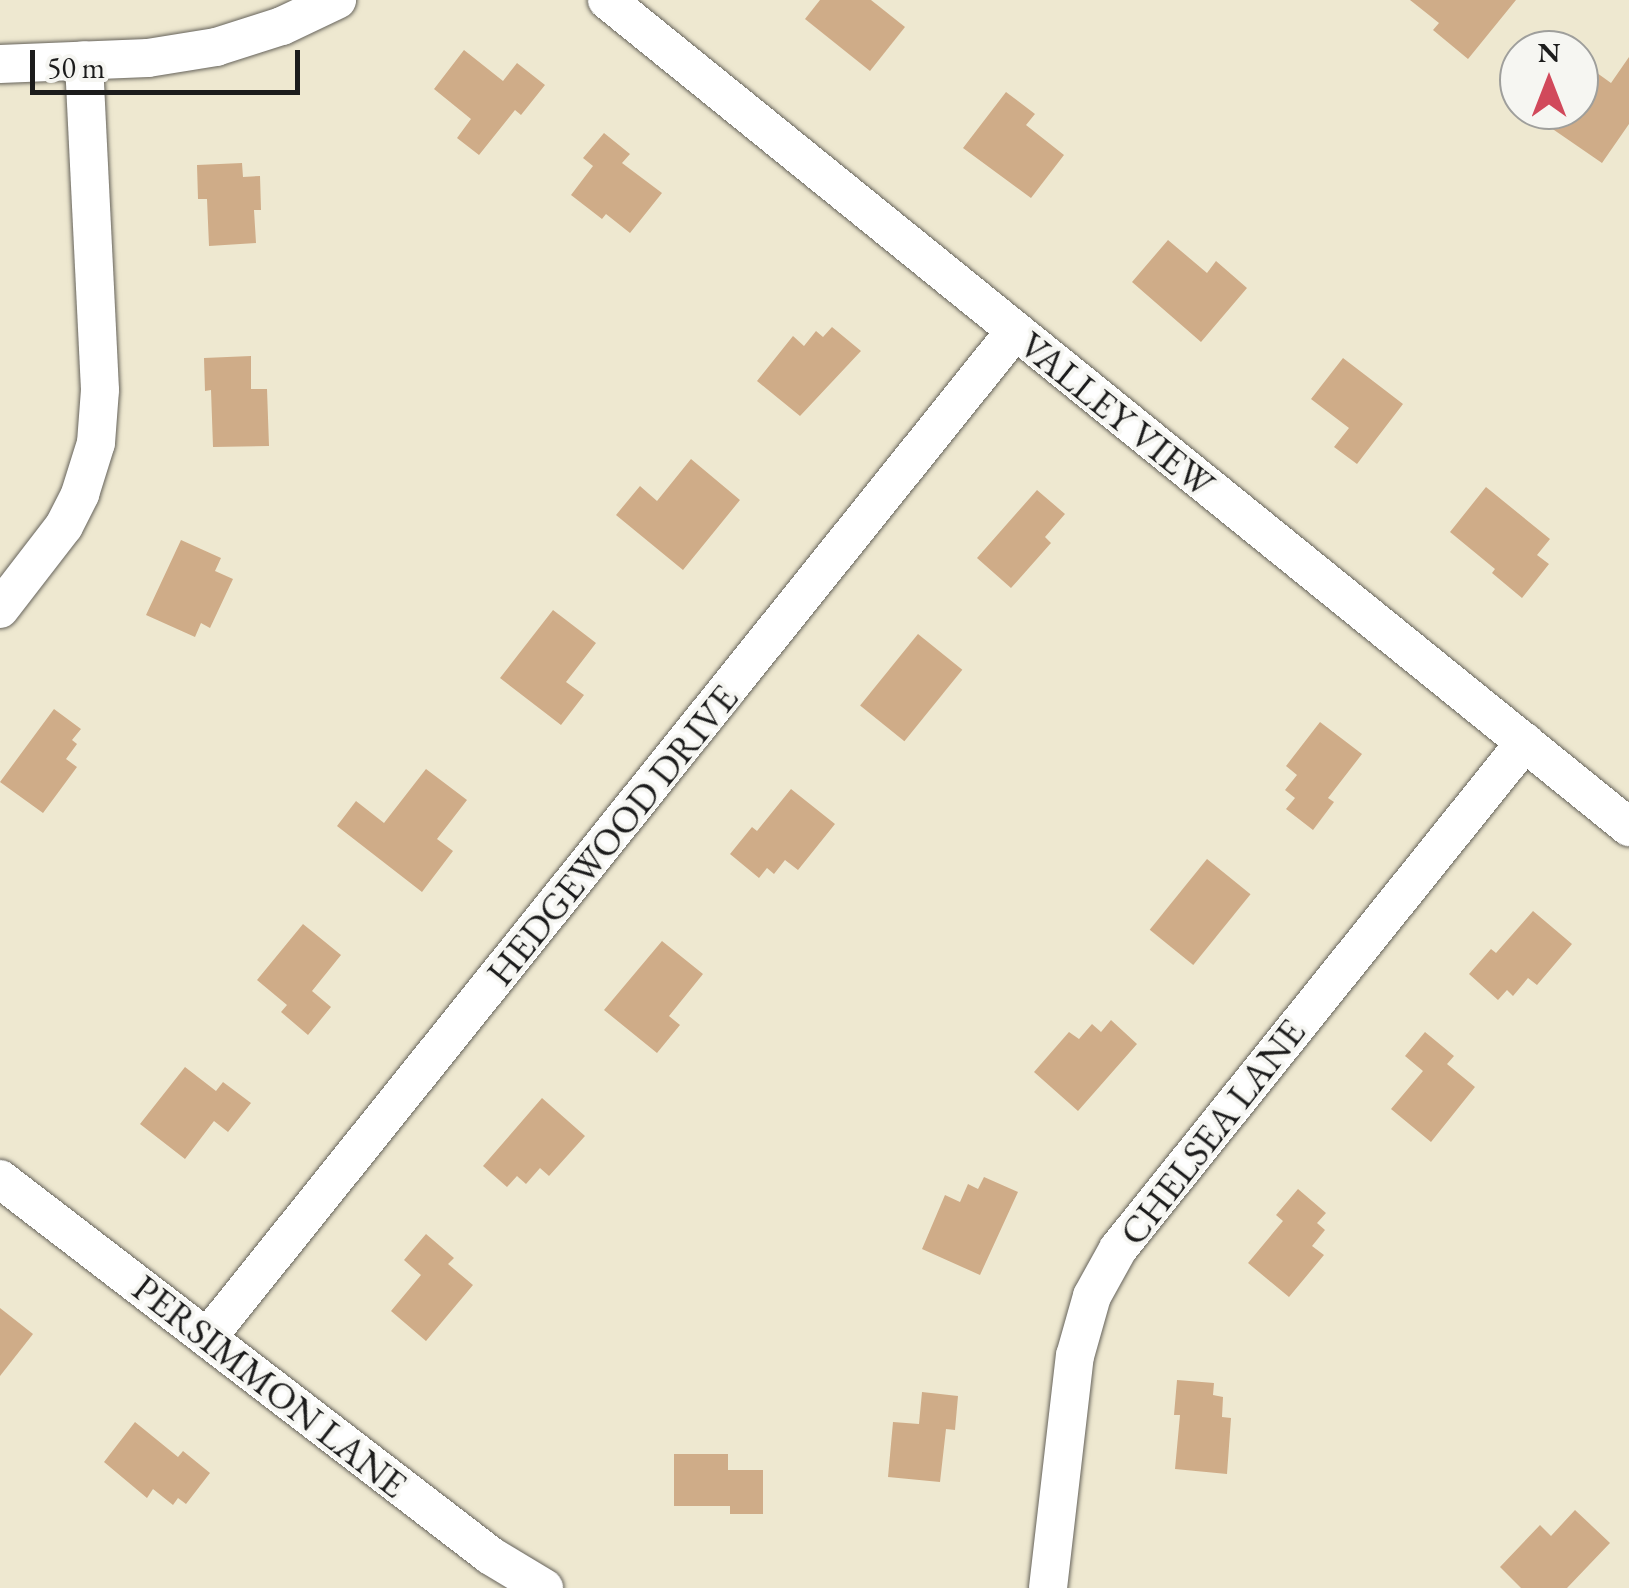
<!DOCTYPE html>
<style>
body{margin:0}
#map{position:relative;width:1629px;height:1588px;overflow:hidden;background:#eee8d0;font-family:"EB Garamond",serif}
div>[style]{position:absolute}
.building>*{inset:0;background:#cfac88;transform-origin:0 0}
.roads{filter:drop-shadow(0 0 2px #66635b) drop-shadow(0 0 2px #66635b)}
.street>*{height:38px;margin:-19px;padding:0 19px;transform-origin:19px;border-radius:19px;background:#fff}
span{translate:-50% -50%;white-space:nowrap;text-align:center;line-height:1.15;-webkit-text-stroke:8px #f6f6f2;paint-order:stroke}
.street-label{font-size:38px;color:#1c1c1c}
.north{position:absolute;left:1499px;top:30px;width:100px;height:100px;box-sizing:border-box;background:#f6f6f2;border:2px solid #9f9f9c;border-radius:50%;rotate:0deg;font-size:28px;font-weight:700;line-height:40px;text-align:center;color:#1c1c1c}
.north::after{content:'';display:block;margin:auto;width:35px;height:45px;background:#d1495b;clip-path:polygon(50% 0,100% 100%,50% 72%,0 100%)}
.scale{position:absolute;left:30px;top:50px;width:270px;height:45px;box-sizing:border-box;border:5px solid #1c1c1c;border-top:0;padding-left:12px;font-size:30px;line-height:35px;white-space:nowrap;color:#1c1c1c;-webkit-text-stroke:8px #f6f6f2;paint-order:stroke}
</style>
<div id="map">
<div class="building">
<i style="clip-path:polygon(820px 0,871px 0,905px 27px,870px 71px,805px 19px)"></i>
<i style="clip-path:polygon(1410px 0,1516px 0,1468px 59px,1433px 30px,1439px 23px)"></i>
<i style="clip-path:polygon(464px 50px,503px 81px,517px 63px,545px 85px,521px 115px,515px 110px,479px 155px,457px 138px,471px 119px,434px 89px)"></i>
<i style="clip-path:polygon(1629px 57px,1629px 124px,1602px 163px,1525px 110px,1579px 110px,1579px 60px,1611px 83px)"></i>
<i style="clip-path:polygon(1006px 92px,1035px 114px,1026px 125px,1064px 155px,1031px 198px,963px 148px)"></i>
<i style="clip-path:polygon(604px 133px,630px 154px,622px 163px,662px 193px,630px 233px,606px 214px,602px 219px,571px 195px,593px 166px,583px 158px)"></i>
<i style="clip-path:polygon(242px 163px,243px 177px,260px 176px,261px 210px,254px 210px,256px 243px,209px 246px,207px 199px,198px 199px,197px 165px)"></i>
<i style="clip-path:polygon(1168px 240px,1207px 273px,1216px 261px,1247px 288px,1201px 342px,1132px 282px)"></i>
<i style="clip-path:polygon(832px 327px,861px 351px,800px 416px,757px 381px,793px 336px,804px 346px,816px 331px,823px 337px)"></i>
<i style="clip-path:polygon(251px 356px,251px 389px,267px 389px,269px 446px,213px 447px,211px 390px,205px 391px,204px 358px)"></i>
<i style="clip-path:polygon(1343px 358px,1403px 404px,1357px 464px,1334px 447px,1349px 428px,1311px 399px)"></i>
<i style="clip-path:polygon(691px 459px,740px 500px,683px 570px,616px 515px,640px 486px,657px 501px)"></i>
<i style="clip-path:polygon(1486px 487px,1550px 539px,1537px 555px,1549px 564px,1522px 598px,1492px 573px,1495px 569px,1450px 532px)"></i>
<i style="clip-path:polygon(1037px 490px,1065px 514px,1045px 537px,1051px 543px,1011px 588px,977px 558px)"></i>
<i style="clip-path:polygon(181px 540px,221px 558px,215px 571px,233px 579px,210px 628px,201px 623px,195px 637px,146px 615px)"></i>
<i style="clip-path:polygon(553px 610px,596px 643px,566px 682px,584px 695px,561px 725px,500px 678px)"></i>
<i style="left:918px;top:634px;width:57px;height:92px;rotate:39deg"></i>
<i style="clip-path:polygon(54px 709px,81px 729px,72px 740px,77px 744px,66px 759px,77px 767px,43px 813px,0 782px)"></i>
<i style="clip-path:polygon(1320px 722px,1362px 754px,1328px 798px,1334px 802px,1313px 830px,1286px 809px,1295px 798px,1285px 790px,1297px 775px,1286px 766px)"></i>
<i style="clip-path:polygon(426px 769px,467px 800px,437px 839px,453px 851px,422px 892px,337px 826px,356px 801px,384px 823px)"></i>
<i style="clip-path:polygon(791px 789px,835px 824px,798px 870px,785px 860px,774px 874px,767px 868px,759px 878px,730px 854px,752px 827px,757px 831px)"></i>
<i style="left:1207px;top:859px;width:56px;height:91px;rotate:39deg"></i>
<i style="clip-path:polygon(1533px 911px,1572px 944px,1537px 985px,1528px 978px,1513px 996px,1507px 990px,1498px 1000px,1469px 974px,1491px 949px,1496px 953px)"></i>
<i style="clip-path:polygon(303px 924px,341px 955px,312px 991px,331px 1007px,308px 1035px,281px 1012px,287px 1005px,257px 980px)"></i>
<i style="clip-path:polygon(662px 941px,703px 974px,669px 1016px,680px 1025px,657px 1053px,604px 1010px)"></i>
<i style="clip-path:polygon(1111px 1020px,1137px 1044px,1078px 1111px,1034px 1072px,1069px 1032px,1079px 1039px,1092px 1024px,1101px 1032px)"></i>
<i style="clip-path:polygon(1425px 1032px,1454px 1056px,1447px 1064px,1475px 1087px,1431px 1142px,1391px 1109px,1423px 1071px,1405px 1056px)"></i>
<i style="clip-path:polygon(185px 1067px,216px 1091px,223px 1082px,251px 1103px,228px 1132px,214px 1121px,185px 1159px,140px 1124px)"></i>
<i style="clip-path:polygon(542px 1098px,585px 1136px,549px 1176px,540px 1168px,526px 1184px,517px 1176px,507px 1187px,483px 1166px)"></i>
<i style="clip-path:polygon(984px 1177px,1018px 1192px,980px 1275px,922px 1249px,945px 1195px,960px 1202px,968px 1184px,978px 1189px)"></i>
<i style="clip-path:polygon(1298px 1189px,1326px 1213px,1317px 1223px,1325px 1230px,1312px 1246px,1324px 1255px,1289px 1297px,1248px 1263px,1283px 1221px,1276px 1215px)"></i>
<i style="clip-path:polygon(426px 1234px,454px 1258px,448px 1264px,473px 1285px,426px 1341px,391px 1311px,421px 1275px,404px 1260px)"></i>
<i style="clip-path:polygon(0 1308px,33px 1334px,0 1376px)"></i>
<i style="clip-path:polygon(1177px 1380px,1214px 1383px,1213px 1395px,1223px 1397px,1222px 1417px,1231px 1418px,1227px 1474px,1175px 1469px,1180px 1415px,1174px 1415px)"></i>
<i style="clip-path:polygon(922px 1392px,958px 1396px,955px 1430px,946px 1429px,940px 1482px,888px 1477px,893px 1422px,919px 1424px)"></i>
<i style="clip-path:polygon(135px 1422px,178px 1457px,183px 1451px,210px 1473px,186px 1504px,178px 1498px,173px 1505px,153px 1489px,147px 1498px,104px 1462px)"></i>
<i style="clip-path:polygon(674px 1454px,728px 1454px,728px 1470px,763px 1470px,763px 1514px,730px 1514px,730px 1506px,674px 1506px)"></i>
<i style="clip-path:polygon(1575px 1510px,1610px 1543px,1567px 1588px,1521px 1588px,1500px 1567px,1540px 1525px,1551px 1536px)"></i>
</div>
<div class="roads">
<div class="street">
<i style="left:607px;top:0;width:1315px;rotate:38.98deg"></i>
<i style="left:0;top:64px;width:148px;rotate:-2.3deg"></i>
<i style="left:148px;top:58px;width:69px;rotate:-9.2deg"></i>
<i style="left:216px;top:47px;width:69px;rotate:-17.7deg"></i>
<i style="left:282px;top:26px;width:61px;rotate:-25.3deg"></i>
<i style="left:0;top:609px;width:105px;rotate:-52.4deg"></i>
<i style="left:64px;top:526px;width:36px;rotate:-63deg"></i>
<i style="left:80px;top:494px;width:53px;rotate:-72.6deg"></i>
<i style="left:96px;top:443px;width:53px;rotate:-85.7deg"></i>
<i style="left:100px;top:390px;width:330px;rotate:-92.8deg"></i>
<i style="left:0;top:1179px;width:619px;rotate:37.52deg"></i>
<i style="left:491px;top:1556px;width:62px;rotate:31.1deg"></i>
<i style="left:207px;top:1338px;width:1291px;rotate:-51.26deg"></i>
<i style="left:1048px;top:1588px;width:234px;rotate:-83.4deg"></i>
<i style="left:1075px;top:1356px;width:62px;rotate:-74.2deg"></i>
<i style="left:1092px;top:1296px;width:54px;rotate:-61deg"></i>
<i style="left:1118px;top:1249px;width:650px;rotate:-51.24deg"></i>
</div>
</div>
<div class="street-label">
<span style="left:1117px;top:414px;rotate:39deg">VALLEY VIEW</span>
<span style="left:612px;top:835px;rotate:-51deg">HEDGEWOOD DRIVE</span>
<span style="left:1212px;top:1132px;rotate:-52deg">CHELSEA LANE</span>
<span style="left:270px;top:1386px;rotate:38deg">PERSIMMON LANE</span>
</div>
<div class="north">N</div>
<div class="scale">50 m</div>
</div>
